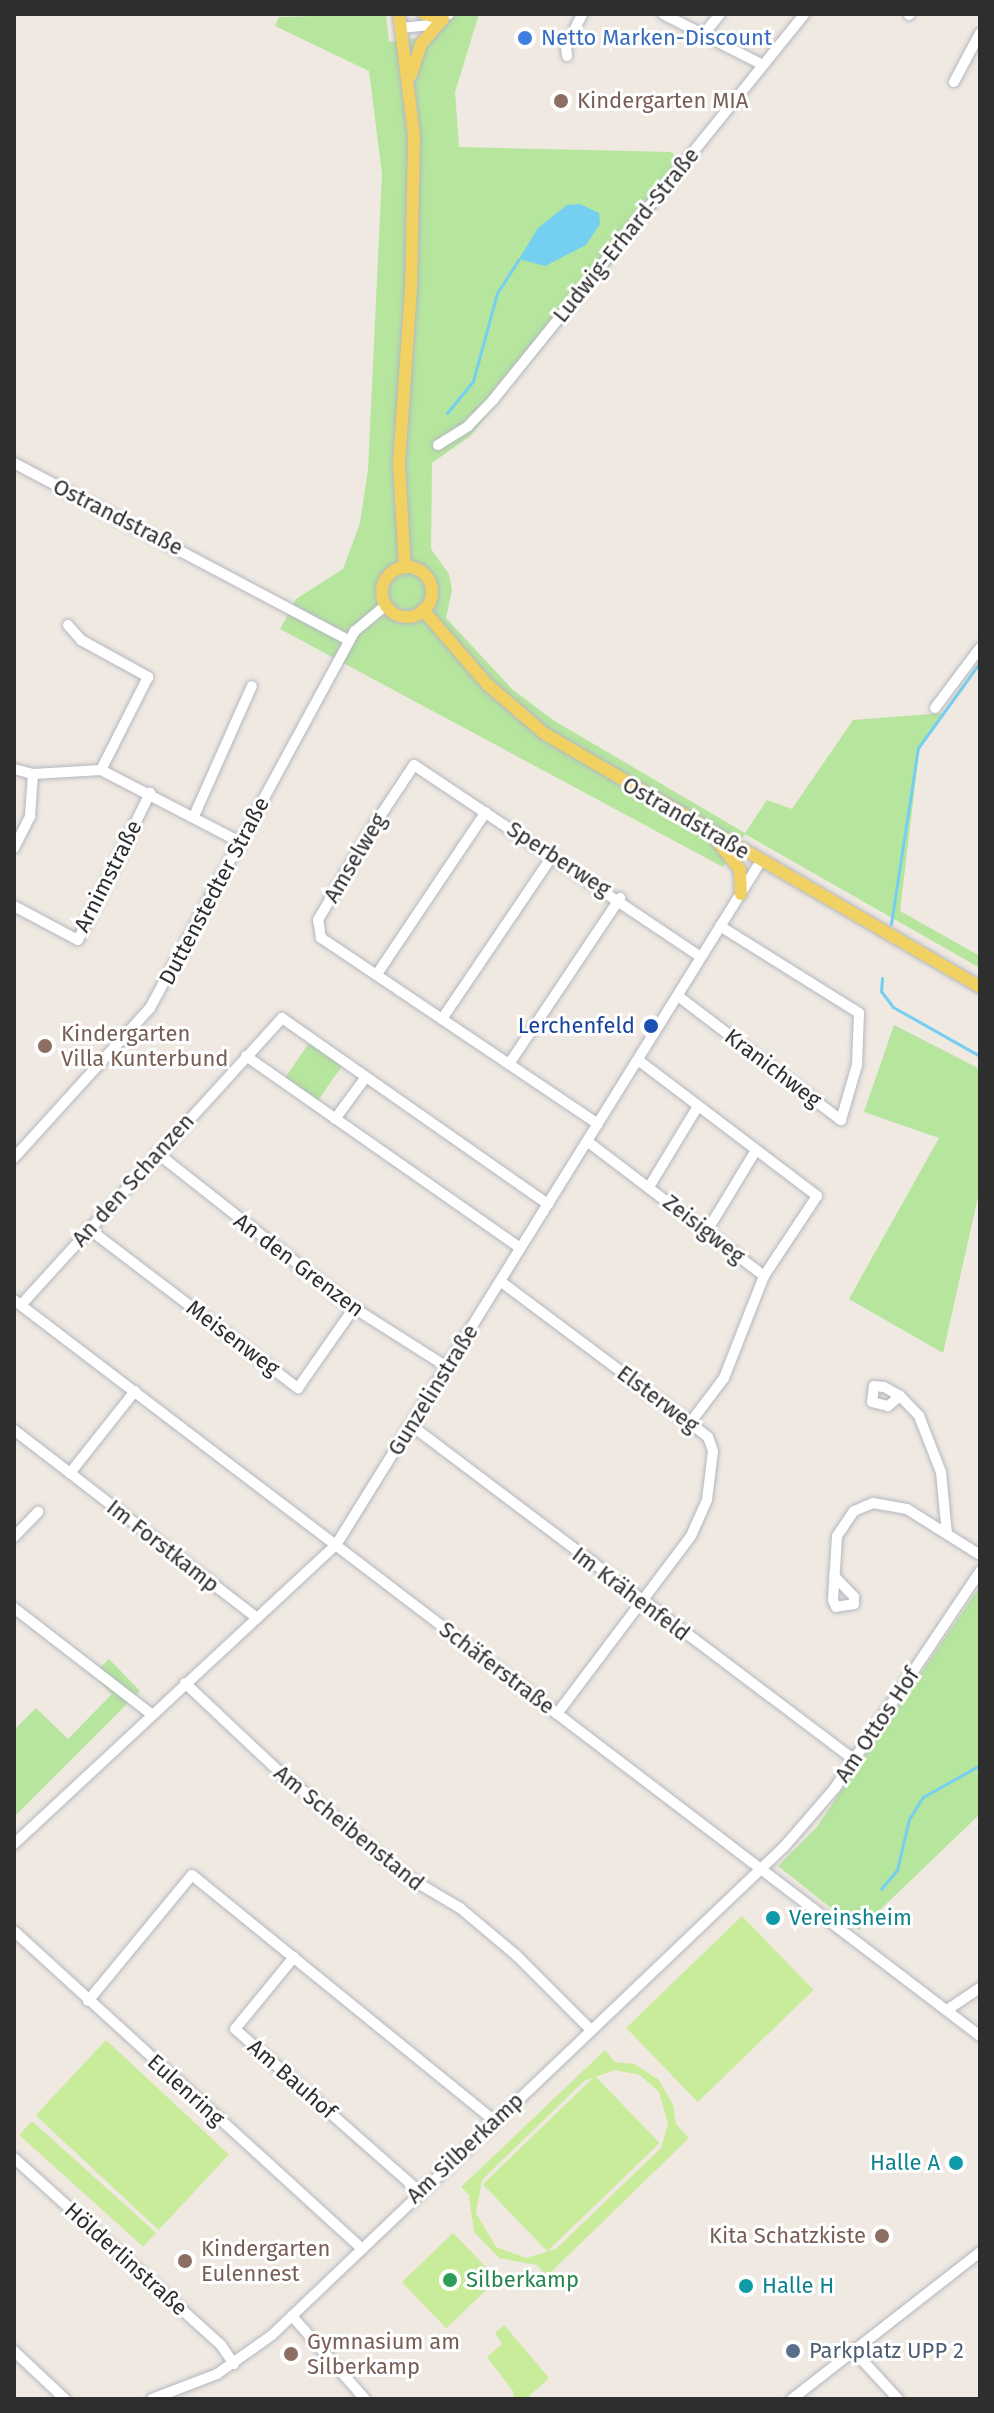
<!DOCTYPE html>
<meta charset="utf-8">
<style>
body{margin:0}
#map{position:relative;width:994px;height:2413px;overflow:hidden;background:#efe9e1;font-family:"Fira Sans",sans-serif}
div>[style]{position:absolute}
.green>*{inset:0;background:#b6e59e;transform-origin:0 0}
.pitch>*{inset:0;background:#c9ec9a;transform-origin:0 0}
.water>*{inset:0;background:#75cff0}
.stream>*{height:3px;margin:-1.5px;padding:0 1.5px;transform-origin:1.5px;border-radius:1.5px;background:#75cff0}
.roads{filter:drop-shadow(0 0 2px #b4b7c1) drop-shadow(0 0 2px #b4b7c1)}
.minor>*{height:10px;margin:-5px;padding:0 5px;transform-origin:5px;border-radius:5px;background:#fff}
.major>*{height:12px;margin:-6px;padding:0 6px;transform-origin:6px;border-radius:6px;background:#f2d163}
.major>.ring{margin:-6px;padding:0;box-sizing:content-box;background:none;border:12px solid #f2d163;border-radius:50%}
.dots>*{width:22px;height:22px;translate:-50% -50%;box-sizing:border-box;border:4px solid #fff;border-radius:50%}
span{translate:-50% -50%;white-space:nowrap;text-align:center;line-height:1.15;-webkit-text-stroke:6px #fff;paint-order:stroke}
.shop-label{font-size:22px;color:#366cbe}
.left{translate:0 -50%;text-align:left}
.education-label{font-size:22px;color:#785e54}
.right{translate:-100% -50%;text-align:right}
.street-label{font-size:22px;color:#2e2e2e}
.transit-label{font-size:22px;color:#164399}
.culture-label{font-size:22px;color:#0d838f}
.leisure-label{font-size:22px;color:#27864d}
.service-label{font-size:22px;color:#4e5e75}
.frame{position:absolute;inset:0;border:16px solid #2e2e2e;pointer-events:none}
</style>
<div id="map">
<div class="green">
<i style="clip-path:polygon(386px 14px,389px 42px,431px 36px,457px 14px,479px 14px,455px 92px,459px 147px,671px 152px,691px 167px,470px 436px,432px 463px,431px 549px,449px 574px,452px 590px,446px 618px,512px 689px,553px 720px,745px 833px,767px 800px,792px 809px,853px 720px,943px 713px,920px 744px,900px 911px,980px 956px,980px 968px,745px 834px,723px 867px,280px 629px,296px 599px,343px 569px,360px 523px,368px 470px,382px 174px,369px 71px,275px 26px,279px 17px)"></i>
<i style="clip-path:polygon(894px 1025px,980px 1069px,980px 1188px,943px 1353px,849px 1299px,939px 1138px,864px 1112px)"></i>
<i style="left:310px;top:1042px;width:40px;height:44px;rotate:35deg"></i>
<i style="clip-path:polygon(980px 1586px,980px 1814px,859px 1930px,778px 1866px,816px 1828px)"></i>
<i style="clip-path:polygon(109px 1659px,140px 1691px,14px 1817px,14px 1730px,36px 1708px,68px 1739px,112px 1694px,93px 1675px)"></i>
</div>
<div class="pitch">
<i style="left:742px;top:1916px;width:103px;height:161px;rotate:46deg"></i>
<i style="left:106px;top:2040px;width:168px;height:103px;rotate:43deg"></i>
<i style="clip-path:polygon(evenodd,605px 2050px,615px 2062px,634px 2064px,659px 2080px,673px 2105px,676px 2124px,689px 2138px,547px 2276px,537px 2265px,499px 2258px,474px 2232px,469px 2195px,461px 2187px,605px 2050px,615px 2070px,640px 2075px,659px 2092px,668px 2124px,661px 2148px,556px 2249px,526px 2258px,496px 2247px,476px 2213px,482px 2180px,584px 2081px,615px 2070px)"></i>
<i style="left:595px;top:2076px;width:93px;height:156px;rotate:46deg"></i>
<i style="left:32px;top:2121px;width:167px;height:19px;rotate:42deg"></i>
<i style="left:453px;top:2233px;width:64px;height:71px;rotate:46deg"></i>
<i style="clip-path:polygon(504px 2325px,549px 2378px,526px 2399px,514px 2399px,513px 2391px,487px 2357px,502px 2344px,495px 2333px)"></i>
</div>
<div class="water">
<i style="clip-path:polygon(580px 204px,599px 213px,600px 224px,586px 245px,545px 266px,519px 259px,538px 228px,567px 205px)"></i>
</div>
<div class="stream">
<i style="left:447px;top:413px;width:41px;rotate:-50.9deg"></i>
<i style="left:473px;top:381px;width:91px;rotate:-74.7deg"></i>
<i style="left:497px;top:293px;width:40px;rotate:-57.1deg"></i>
<i style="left:891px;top:924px;width:178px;rotate:-81.3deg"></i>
<i style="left:918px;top:748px;width:106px;rotate:-54.2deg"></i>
<i style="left:882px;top:978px;width:13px;rotate:94deg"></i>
<i style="left:881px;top:991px;width:20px;rotate:53deg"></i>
<i style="left:893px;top:1007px;width:100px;rotate:29.4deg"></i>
<i style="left:881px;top:1889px;width:25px;rotate:-50deg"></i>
<i style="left:897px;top:1870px;width:52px;rotate:-76.8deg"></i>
<i style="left:909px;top:1819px;width:26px;rotate:-58deg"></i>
<i style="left:923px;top:1797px;width:65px;rotate:-29.3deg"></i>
</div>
<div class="roads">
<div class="minor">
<i style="left:663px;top:14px;width:112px;rotate:27deg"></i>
<i style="left:909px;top:15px;width:1px;rotate:-45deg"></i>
<i style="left:401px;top:28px;width:27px;rotate:-6deg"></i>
<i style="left:428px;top:25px;width:24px;rotate:-28deg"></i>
<i style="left:703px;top:35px;width:27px;rotate:-51deg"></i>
<i style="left:567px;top:56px;width:10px;rotate:-96deg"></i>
<i style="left:566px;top:46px;width:36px;rotate:-63deg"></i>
<i style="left:954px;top:82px;width:55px;rotate:-62deg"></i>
<i style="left:438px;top:445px;width:36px;rotate:-32deg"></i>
<i style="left:468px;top:426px;width:36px;rotate:-46deg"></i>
<i style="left:493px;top:400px;width:496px;rotate:-51.1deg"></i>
<i style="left:14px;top:463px;width:379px;rotate:27.9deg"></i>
<i style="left:68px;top:625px;width:20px;rotate:49deg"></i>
<i style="left:81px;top:640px;width:77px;rotate:28.9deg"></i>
<i style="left:148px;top:677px;width:104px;rotate:116.8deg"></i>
<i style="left:935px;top:708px;width:75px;rotate:-53.1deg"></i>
<i style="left:14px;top:769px;width:20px;rotate:15deg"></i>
<i style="left:33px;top:774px;width:68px;rotate:-3.4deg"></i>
<i style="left:101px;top:770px;width:157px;rotate:27.4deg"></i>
<i style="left:194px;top:816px;width:142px;rotate:-66deg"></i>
<i style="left:14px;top:848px;width:36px;rotate:-63deg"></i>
<i style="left:30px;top:816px;width:42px;rotate:-85.9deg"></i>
<i style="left:14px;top:906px;width:72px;rotate:28deg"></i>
<i style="left:78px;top:940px;width:164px;rotate:-63.9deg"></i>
<i style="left:377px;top:974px;width:195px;rotate:-56.1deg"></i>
<i style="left:678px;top:996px;width:205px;rotate:37.3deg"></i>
<i style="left:841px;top:1120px;width:57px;rotate:-73.8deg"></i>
<i style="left:857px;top:1065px;width:52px;rotate:-87.8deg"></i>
<i style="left:859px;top:1013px;width:164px;rotate:-148deg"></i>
<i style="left:442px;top:1019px;width:198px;rotate:-55.9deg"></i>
<i style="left:246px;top:1056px;width:335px;rotate:35deg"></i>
<i style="left:638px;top:1060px;width:225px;rotate:37.2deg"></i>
<i style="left:817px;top:1196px;width:96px;rotate:123.5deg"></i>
<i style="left:509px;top:1064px;width:200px;rotate:-56.2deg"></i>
<i style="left:335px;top:1119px;width:52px;rotate:-53.6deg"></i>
<i style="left:598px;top:1124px;width:334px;rotate:-146.1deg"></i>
<i style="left:321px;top:938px;width:18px;rotate:-99deg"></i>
<i style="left:318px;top:920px;width:97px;rotate:-59.7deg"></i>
<i style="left:367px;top:836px;width:85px;rotate:-56.5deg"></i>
<i style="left:414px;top:765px;width:345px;rotate:33.8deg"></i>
<i style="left:587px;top:1141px;width:223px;rotate:37.3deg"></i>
<i style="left:764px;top:1276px;width:110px;rotate:111.4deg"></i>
<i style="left:724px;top:1378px;width:56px;rotate:127.1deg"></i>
<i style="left:157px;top:1153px;width:251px;rotate:38.2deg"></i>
<i style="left:354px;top:1308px;width:110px;rotate:32.4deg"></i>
<i style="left:14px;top:1158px;width:202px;rotate:-47.8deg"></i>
<i style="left:150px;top:1008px;width:429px;rotate:-61.5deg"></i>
<i style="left:355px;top:631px;width:40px;rotate:-40deg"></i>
<i style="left:649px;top:1187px;width:95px;rotate:-58.8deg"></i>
<i style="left:89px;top:1229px;width:263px;rotate:37.3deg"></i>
<i style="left:298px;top:1388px;width:98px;rotate:-55deg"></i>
<i style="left:707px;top:1231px;width:95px;rotate:-58.8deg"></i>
<i style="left:500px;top:1281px;width:237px;rotate:36.8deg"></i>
<i style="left:690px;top:1423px;width:23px;rotate:38deg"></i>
<i style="left:708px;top:1437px;width:15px;rotate:70deg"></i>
<i style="left:713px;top:1451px;width:49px;rotate:97deg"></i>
<i style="left:707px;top:1500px;width:39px;rotate:114deg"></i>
<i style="left:691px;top:1536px;width:223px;rotate:127deg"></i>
<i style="left:14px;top:1300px;width:1214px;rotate:37.3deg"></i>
<i style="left:21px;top:1305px;width:388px;rotate:-47.7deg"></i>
<i style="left:282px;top:1018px;width:325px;rotate:35deg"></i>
<i style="left:135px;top:1391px;width:105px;rotate:128.4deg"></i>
<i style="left:70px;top:1473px;width:237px;rotate:37.8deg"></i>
<i style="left:900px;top:1396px;width:16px;rotate:140deg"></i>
<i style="left:888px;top:1406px;width:16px;rotate:-166deg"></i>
<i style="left:872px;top:1402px;width:16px;rotate:-83deg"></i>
<i style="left:874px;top:1386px;width:10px;rotate:6deg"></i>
<i style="left:884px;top:1387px;width:18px;rotate:29deg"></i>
<i style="left:900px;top:1396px;width:28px;rotate:46deg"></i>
<i style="left:919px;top:1416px;width:60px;rotate:68.6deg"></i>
<i style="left:941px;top:1472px;width:62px;rotate:84.5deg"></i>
<i style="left:412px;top:1426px;width:553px;rotate:37.06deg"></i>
<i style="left:14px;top:1430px;width:71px;rotate:37.5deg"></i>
<i style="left:14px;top:1537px;width:35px;rotate:-46deg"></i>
<i style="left:834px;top:1576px;width:29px;rotate:46deg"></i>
<i style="left:854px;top:1597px;width:7px;rotate:90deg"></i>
<i style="left:854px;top:1604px;width:18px;rotate:171deg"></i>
<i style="left:836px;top:1607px;width:8px;rotate:-113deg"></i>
<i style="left:833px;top:1600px;width:64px;rotate:-86.4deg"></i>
<i style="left:837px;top:1536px;width:30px;rotate:-56deg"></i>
<i style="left:854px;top:1511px;width:21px;rotate:-23deg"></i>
<i style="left:873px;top:1503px;width:35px;rotate:10deg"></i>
<i style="left:907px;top:1509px;width:86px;rotate:32.2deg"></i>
<i style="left:14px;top:1608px;width:173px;rotate:37.7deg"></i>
<i style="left:185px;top:1683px;width:121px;rotate:43.3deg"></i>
<i style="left:273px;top:1766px;width:173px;rotate:39.6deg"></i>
<i style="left:406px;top:1876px;width:63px;rotate:30.7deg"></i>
<i style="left:460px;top:1908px;width:73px;rotate:40deg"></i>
<i style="left:516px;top:1955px;width:105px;rotate:45deg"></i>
<i style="left:14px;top:1844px;width:439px;rotate:-42.9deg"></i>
<i style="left:336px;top:1545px;width:805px;rotate:-58.15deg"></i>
<i style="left:14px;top:1931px;width:469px;rotate:42.4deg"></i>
<i style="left:294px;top:1957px;width:93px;rotate:129.3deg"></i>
<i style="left:235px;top:2029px;width:245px;rotate:41.4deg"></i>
<i style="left:88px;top:2001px;width:163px;rotate:-50.5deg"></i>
<i style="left:192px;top:1875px;width:389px;rotate:39.1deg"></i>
<i style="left:947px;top:2010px;width:40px;rotate:-34deg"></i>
<i style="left:14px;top:2158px;width:279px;rotate:42.1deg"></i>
<i style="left:221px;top:2345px;width:23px;rotate:56deg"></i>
<i style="left:292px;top:2316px;width:111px;rotate:48.7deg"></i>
<i style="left:853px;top:2350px;width:67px;rotate:47.4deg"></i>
<i style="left:14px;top:2351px;width:70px;rotate:43.3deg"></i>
<i style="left:152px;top:2399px;width:70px;rotate:-21deg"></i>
<i style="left:217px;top:2374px;width:67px;rotate:-35.3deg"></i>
<i style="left:272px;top:2335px;width:707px;rotate:-43.63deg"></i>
<i style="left:784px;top:1847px;width:78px;rotate:-49.2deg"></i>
<i style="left:835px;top:1788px;width:261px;rotate:-56.2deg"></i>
<i style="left:792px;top:2399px;width:239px;rotate:-38deg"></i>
</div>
<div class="major">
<i style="left:399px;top:14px;width:124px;rotate:83deg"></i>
<i style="left:414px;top:137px;width:151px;rotate:91.1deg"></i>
<i style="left:411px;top:288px;width:176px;rotate:93.9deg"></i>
<i style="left:399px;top:464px;width:104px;rotate:86.7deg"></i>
<i style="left:411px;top:75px;width:33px;rotate:-72deg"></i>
<i style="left:421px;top:44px;width:33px;rotate:-49deg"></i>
<i style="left:443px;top:19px;width:20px;rotate:-165deg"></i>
<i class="ring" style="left:382px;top:567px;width:38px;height:38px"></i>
<i style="left:423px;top:610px;width:99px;rotate:49.1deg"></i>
<i style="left:488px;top:685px;width:75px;rotate:40.7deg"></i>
<i style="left:545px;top:734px;width:503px;rotate:30.18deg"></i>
<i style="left:715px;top:838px;width:41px;rotate:52deg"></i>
<i style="left:740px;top:870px;width:24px;rotate:88deg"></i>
</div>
</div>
<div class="dots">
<i style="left:525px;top:38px;background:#3f7fe0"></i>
<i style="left:561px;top:101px;background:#8d6e63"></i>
<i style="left:651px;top:1026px;background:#1a4fb4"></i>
<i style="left:45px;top:1046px;background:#8d6e63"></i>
<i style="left:773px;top:1918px;background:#0f9aa8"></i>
<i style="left:956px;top:2163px;background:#0f9aa8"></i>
<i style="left:882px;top:2236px;background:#8d6e63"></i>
<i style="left:185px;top:2261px;background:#8d6e63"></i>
<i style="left:450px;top:2280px;background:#2e9e5b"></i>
<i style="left:746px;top:2286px;background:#0f9aa8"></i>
<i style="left:793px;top:2351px;background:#5c6f8a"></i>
<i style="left:291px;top:2354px;background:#8d6e63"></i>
</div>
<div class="shop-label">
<span class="left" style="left:541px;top:38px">Netto Marken-Discount</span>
</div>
<div class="education-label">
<span class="left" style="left:577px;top:101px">Kindergarten MIA</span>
<span class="left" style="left:61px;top:1046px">Kindergarten<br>Villa Kunterbund</span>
<span class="right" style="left:866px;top:2236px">Kita Schatzkiste</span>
<span class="left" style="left:201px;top:2261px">Kindergarten<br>Eulennest</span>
<span class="left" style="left:307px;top:2354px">Gymnasium am<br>Silberkamp</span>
</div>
<div class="street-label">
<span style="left:626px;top:235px;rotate:-51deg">Ludwig-Erhard-Straße</span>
<span style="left:118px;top:517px;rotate:27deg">Ostrandstraße</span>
<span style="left:686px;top:818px;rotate:30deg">Ostrandstraße</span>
<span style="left:355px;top:858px;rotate:-59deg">Amselweg</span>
<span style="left:559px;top:859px;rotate:33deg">Sperberweg</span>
<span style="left:108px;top:876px;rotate:-63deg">Arnimstraße</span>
<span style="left:214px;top:891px;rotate:-62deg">Duttenstedter Straße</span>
<span style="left:773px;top:1068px;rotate:37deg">Kranichweg</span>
<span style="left:133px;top:1180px;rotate:-48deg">An den Schanzen</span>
<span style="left:704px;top:1229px;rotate:38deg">Zeisigweg</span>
<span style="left:299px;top:1265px;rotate:37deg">An den Grenzen</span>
<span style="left:233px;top:1338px;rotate:37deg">Meisenweg</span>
<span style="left:433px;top:1390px;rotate:-58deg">Gunzelinstraße</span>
<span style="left:658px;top:1399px;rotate:37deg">Elsterweg</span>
<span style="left:163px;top:1546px;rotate:38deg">Im Forstkamp</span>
<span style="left:631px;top:1594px;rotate:37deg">Im Krähenfeld</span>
<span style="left:497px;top:1668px;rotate:37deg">Schäferstraße</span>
<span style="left:877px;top:1725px;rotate:-56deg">Am Ottos Hof</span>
<span style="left:349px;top:1828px;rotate:39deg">Am Scheibenstand</span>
<span style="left:292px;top:2079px;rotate:41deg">Am Bauhof</span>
<span style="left:186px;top:2090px;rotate:42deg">Eulenring</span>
<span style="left:465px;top:2148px;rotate:-43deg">Am Silberkamp</span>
<span style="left:126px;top:2259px;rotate:42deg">Hölderlinstraße</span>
</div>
<div class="transit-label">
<span class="right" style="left:635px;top:1026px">Lerchenfeld</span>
</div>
<div class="culture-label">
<span class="left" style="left:789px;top:1918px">Vereinsheim</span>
<span class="right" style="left:940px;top:2163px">Halle A</span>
<span class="left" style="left:762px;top:2286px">Halle H</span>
</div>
<div class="leisure-label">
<span class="left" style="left:466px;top:2280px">Silberkamp</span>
</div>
<div class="service-label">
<span class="left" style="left:809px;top:2351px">Parkplatz UPP 2</span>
</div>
<div class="frame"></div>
</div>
